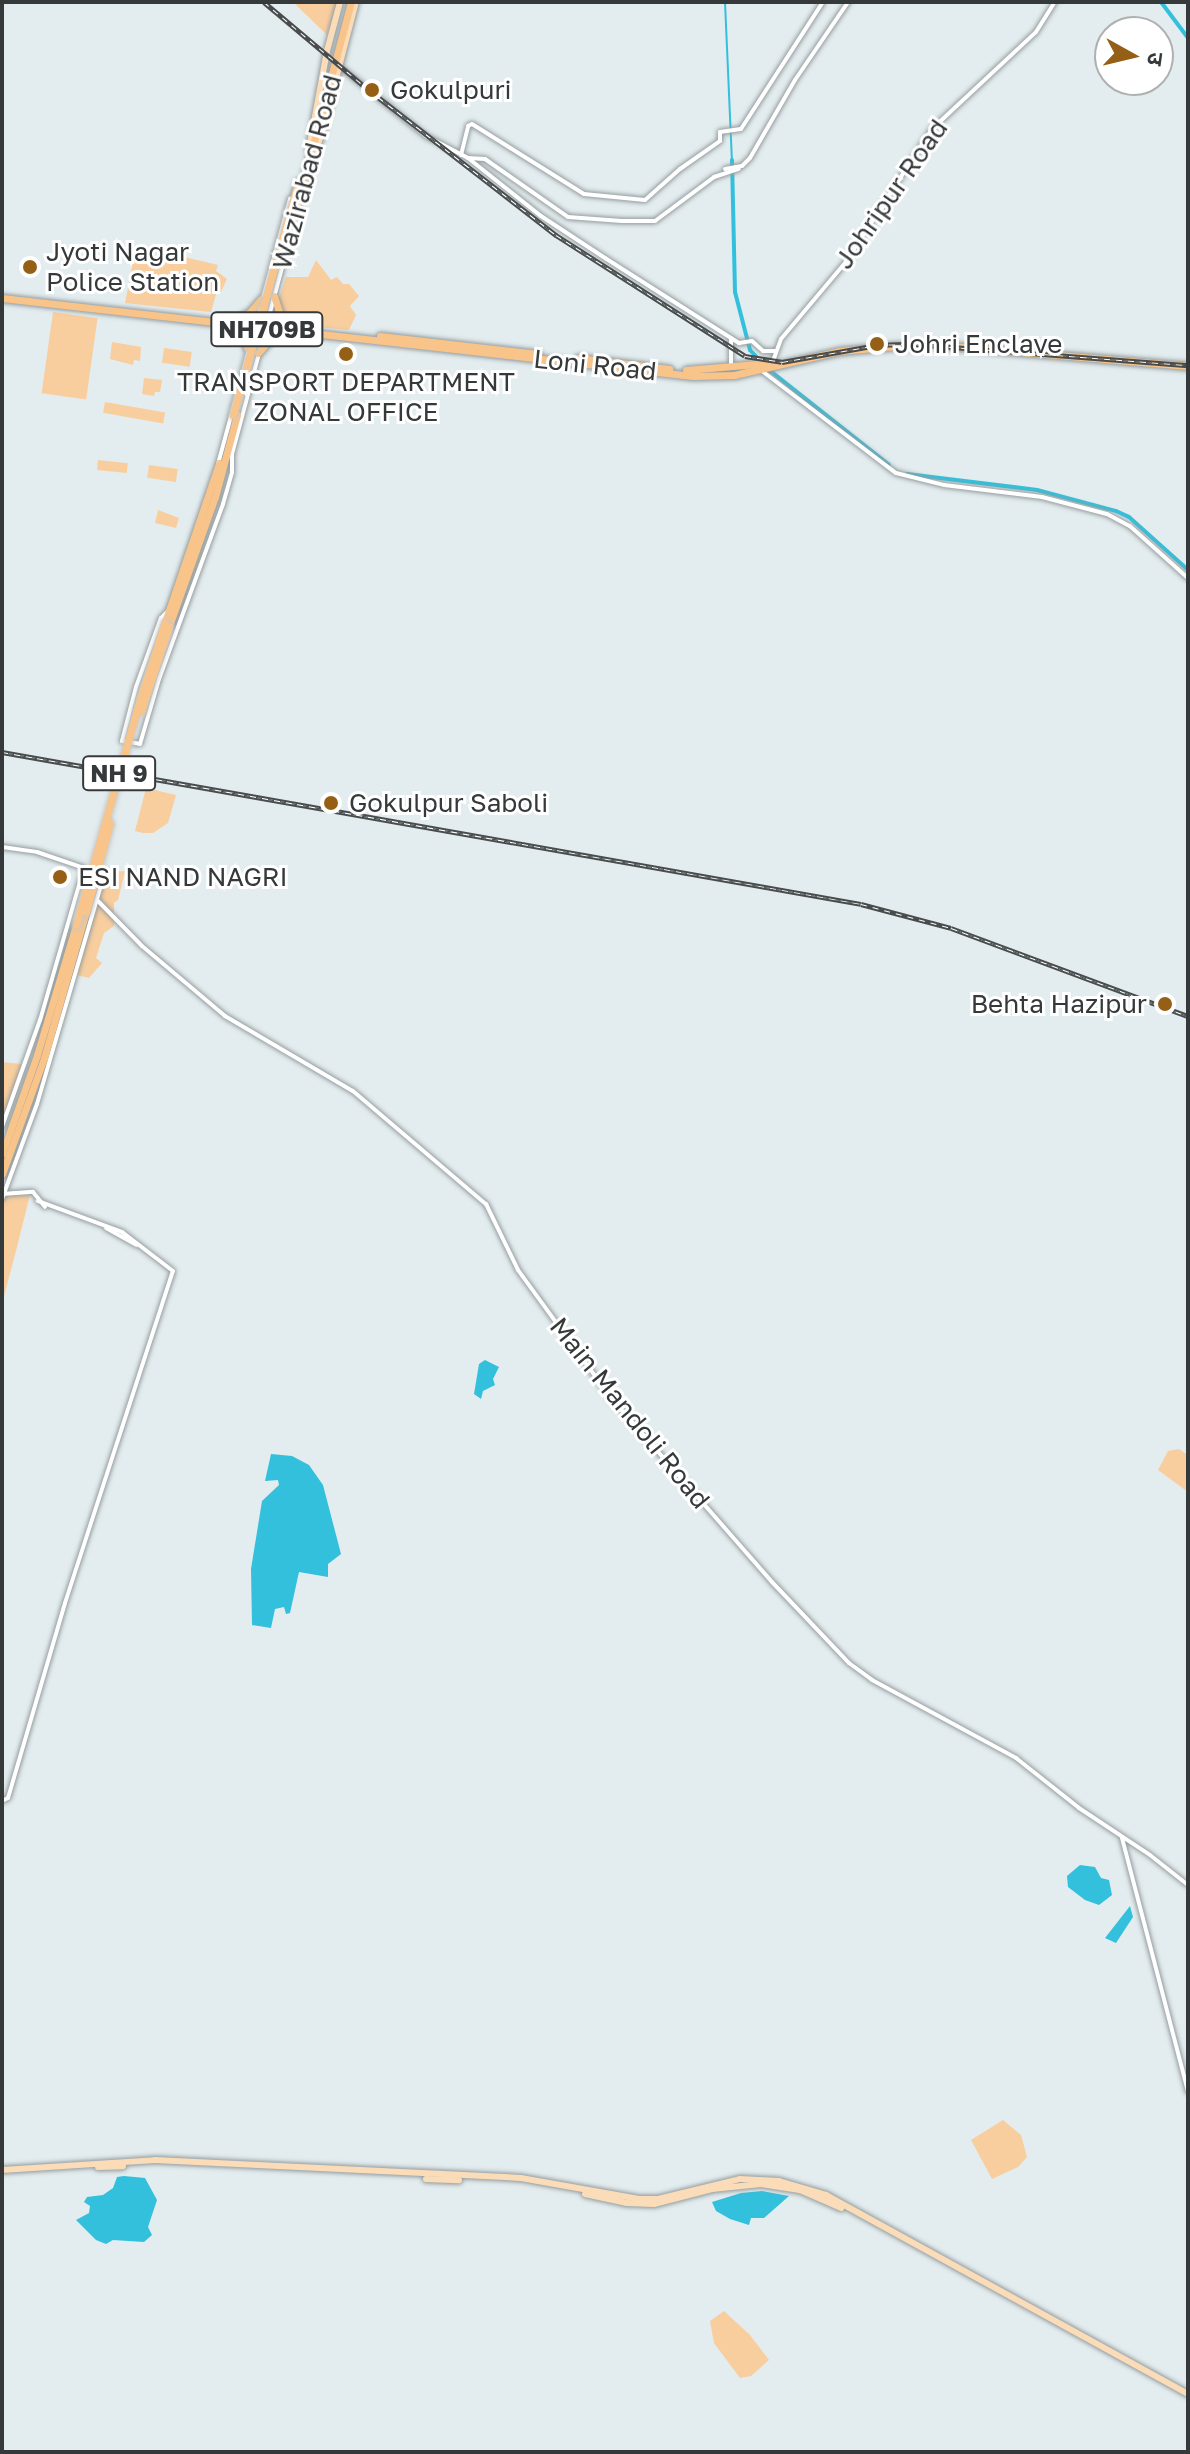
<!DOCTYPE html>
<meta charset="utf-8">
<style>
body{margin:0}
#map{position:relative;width:1190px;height:2454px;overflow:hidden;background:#e3ecee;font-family:"Golos Text","Noto Sans Devanagari",sans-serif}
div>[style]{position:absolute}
.green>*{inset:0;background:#f9ce9e;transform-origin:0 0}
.water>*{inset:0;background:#32c0dc}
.stream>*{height:2px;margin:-1px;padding:0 1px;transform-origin:1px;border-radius:1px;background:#32c0dc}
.canal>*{height:4px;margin:-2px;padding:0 2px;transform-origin:2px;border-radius:2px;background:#32c0dc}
.roads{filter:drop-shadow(0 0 2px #959d9f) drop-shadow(0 0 2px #959d9f)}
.minor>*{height:4px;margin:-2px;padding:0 2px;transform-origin:2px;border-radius:2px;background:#fff}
.major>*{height:6px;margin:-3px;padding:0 3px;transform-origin:3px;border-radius:3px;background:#fbdcb9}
.highway>*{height:7px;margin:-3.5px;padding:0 3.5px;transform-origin:3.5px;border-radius:3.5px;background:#f8c48a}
.rail>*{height:5px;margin-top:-2.5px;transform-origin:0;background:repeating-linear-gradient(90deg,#fff 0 6px,#484c4d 0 12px);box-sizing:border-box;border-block:2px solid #484c4d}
.bridges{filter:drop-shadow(0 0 2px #c7c8c8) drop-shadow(0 0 2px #c7c8c8)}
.highway-bridge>*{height:7px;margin:-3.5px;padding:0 3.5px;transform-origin:3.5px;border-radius:3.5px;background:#f8c48a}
.dots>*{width:22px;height:22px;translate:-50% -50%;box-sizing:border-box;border:4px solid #fff;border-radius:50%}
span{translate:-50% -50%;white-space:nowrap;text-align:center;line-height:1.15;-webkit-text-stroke:6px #fff;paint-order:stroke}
.shield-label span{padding:2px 6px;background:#fff;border:2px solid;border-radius:6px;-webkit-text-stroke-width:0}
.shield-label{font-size:24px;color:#36393a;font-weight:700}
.poi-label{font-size:26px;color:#36393a}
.left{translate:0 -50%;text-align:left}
.right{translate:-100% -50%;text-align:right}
.street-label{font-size:26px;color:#36393a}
.frame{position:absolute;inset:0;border:4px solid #36393a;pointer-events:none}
.north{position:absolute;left:1094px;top:16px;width:80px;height:80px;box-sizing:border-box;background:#fff;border:2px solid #afb0b0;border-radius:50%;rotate:98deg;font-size:22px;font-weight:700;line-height:32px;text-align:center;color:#36393a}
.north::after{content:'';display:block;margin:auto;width:28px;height:36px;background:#956016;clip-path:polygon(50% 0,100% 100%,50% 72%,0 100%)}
</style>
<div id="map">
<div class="green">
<i style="clip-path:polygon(293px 2px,337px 2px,327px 35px)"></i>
<i style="clip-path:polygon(176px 255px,218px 265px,216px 271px,227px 279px,221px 292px,217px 291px,211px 312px,125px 303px,133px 262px,144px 257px)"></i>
<i style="clip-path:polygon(316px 260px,331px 280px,337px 277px,343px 284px,349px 284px,359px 296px,350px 306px,356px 315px,349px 330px,286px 324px,277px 304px,286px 277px,308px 277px)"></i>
<i style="left:53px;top:312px;width:45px;height:82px;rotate:8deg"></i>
<i style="clip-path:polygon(112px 342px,141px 347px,140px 361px,134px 360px,133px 365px,110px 359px)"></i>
<i style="left:164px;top:348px;width:28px;height:15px;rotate:8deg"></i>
<i style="clip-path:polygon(144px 378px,162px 380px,160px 392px,155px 392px,154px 396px,142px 394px)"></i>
<i style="left:105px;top:402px;width:61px;height:11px;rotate:10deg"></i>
<i style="left:98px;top:460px;width:30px;height:10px;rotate:6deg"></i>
<i style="left:149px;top:465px;width:29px;height:13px;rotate:8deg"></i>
<i style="clip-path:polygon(158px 510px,179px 518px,176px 528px,155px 523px)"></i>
<i style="clip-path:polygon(146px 788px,176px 795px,168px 823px,153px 833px,143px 833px,135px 831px)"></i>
<i style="clip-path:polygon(125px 871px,118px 900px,114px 903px,114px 926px,104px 933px,96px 958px,102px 963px,89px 978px,77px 975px,106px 872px)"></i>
<i style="clip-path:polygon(2px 1062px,22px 1064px,2px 1121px)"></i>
<i style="clip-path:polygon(30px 1195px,18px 1243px,2px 1304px,2px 1205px,5px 1196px)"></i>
<i style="clip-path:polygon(1179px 1449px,1188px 1455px,1188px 1492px,1158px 1470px,1168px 1451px)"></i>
<i style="clip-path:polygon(1003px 2120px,1021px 2135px,1027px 2157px,1018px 2167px,992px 2179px,971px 2140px)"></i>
<i style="clip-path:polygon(724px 2311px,750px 2335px,769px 2360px,751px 2376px,740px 2378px,714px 2343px,710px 2321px)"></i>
</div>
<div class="water">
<i style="clip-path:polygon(485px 1360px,499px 1367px,493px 1379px,495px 1385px,483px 1391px,481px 1399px,474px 1394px,479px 1364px)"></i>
<i style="clip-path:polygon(271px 1454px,292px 1456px,309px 1465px,323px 1485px,341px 1554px,328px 1564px,328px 1577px,299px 1572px,290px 1613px,286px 1614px,284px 1607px,275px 1609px,271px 1628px,252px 1625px,251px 1569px,262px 1501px,279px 1485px,278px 1480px,265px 1481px)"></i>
<i style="clip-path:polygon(1080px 1865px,1095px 1867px,1101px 1878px,1109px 1880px,1112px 1895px,1099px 1905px,1085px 1900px,1068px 1887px,1067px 1876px)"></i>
<i style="clip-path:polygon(1130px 1906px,1133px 1917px,1116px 1943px,1105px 1938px)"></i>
<i style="clip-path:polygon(124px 2176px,145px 2178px,157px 2200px,148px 2227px,152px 2235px,144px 2242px,113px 2240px,106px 2244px,96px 2240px,76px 2220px,89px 2213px,90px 2206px,84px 2202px,87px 2197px,103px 2195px,113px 2188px,117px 2177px)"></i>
<i style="clip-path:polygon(762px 2191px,789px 2196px,764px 2218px,751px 2218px,749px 2225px,730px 2219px,716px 2211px,712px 2202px,741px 2193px)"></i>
</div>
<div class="stream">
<i style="left:725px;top:2px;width:158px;rotate:87.5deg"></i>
</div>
<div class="canal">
<i style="left:1161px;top:2px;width:45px;rotate:53.1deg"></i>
<i style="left:732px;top:160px;width:132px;rotate:88.7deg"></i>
<i style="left:735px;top:292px;width:60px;rotate:75.5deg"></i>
<i style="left:750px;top:350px;width:18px;rotate:47deg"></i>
<i style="left:768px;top:369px;width:154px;rotate:38.4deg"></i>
<i style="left:907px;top:474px;width:131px;rotate:7deg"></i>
<i style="left:1037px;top:490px;width:82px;rotate:14.9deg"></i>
<i style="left:1116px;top:511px;width:14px;rotate:25deg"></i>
<i style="left:1129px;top:517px;width:79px;rotate:41.9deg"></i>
</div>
<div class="roads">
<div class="minor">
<i style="left:339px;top:66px;width:112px;rotate:38.8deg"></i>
<i style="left:426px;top:136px;width:47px;rotate:27.6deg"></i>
<i style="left:468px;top:158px;width:93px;rotate:38.5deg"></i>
<i style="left:541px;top:216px;width:77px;rotate:33.3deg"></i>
<i style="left:605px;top:258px;width:159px;rotate:32.4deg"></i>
<i style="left:739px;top:343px;width:13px;rotate:-9deg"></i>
<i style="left:752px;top:341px;width:15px;rotate:42deg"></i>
<i style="left:763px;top:351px;width:12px"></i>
<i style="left:461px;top:155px;width:30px;rotate:-76deg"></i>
<i style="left:468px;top:126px;width:4px;rotate:-27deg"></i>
<i style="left:472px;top:124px;width:132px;rotate:32deg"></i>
<i style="left:584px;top:194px;width:61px;rotate:5.6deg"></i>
<i style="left:645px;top:200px;width:47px;rotate:-41.5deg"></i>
<i style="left:680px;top:169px;width:49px;rotate:-35deg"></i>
<i style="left:720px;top:141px;width:9px;rotate:-90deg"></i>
<i style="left:720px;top:132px;width:21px;rotate:-8deg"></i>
<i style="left:741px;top:129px;width:151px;rotate:-57.2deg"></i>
<i style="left:468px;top:158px;width:17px;rotate:3deg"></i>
<i style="left:485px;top:159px;width:101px;rotate:34.9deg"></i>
<i style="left:568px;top:217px;width:54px;rotate:4.2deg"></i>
<i style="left:622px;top:221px;width:33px"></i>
<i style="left:655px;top:221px;width:74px;rotate:-36.7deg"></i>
<i style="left:714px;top:177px;width:26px;rotate:-18deg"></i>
<i style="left:725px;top:169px;width:17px;rotate:-10deg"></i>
<i style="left:742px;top:166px;width:11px;rotate:-45deg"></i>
<i style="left:750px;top:158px;width:90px;rotate:-60deg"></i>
<i style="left:795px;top:80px;width:94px;rotate:-55.8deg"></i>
<i style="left:875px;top:217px;width:23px;rotate:-52deg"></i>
<i style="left:731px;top:338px;width:30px;rotate:90deg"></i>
<i style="left:773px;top:361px;width:23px;rotate:-70deg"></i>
<i style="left:781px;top:339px;width:99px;rotate:-49.9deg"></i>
<i style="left:845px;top:263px;width:160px;rotate:-57deg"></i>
<i style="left:932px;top:129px;width:142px;rotate:-43deg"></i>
<i style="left:1036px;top:32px;width:36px;rotate:-58deg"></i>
<i style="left:762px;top:371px;width:168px;rotate:37.3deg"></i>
<i style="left:896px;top:473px;width:49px;rotate:14deg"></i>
<i style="left:944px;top:485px;width:99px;rotate:7deg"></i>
<i style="left:1042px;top:497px;width:67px;rotate:14.7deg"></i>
<i style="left:1107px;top:514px;width:26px;rotate:28deg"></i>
<i style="left:1130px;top:526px;width:78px;rotate:41.9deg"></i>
<i style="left:232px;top:454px;width:224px;rotate:-75deg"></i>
<i style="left:218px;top:464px;width:275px;rotate:-74.8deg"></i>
<i style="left:168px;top:611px;width:10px;rotate:135deg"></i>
<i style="left:161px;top:618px;width:73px;rotate:109.9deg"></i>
<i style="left:136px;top:687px;width:56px;rotate:104.5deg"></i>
<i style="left:122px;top:741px;width:18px;rotate:9deg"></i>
<i style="left:140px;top:744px;width:68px;rotate:-73.7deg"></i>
<i style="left:159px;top:679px;width:186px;rotate:-69.9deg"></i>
<i style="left:223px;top:504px;width:33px;rotate:-74deg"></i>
<i style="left:232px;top:472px;width:19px;rotate:-90deg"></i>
<i style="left:2px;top:847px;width:35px;rotate:8deg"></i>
<i style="left:37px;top:852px;width:50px;rotate:18.8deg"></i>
<i style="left:84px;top:868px;width:158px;rotate:106.1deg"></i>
<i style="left:40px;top:1020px;width:114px;rotate:109.6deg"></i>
<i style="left:97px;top:900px;width:64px;rotate:45.6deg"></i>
<i style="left:142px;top:946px;width:109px;rotate:40.1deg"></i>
<i style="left:225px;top:1016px;width:148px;rotate:30.4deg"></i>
<i style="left:353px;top:1091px;width:175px;rotate:40.4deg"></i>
<i style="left:486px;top:1204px;width:73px;rotate:64.1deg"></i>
<i style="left:518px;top:1270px;width:158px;rotate:54deg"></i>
<i style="left:611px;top:1398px;width:244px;rotate:48.8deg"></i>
<i style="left:772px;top:1582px;width:112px;rotate:46.5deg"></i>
<i style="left:849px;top:1663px;width:29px;rotate:36deg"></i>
<i style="left:872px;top:1680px;width:164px;rotate:28.4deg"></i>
<i style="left:1016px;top:1758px;width:80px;rotate:38.4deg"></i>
<i style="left:1079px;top:1808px;width:85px;rotate:33.5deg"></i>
<i style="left:1150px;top:1855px;width:48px;rotate:38.3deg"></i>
<i style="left:2px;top:1194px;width:31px;rotate:-4deg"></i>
<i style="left:33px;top:1192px;width:19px;rotate:51deg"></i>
<i style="left:2px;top:1199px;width:101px;rotate:-69.8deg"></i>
<i style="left:37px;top:1104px;width:242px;rotate:-73.7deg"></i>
<i style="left:106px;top:1228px;width:35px;rotate:29deg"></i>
<i style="left:2px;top:1801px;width:7px;rotate:-27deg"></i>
<i style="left:8px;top:1798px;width:203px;rotate:-73.7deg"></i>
<i style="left:65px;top:1603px;width:349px;rotate:-72deg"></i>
<i style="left:173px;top:1271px;width:64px;rotate:-142.6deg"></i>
<i style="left:122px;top:1232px;width:90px;rotate:-159.7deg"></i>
<i style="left:1122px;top:1838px;width:262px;rotate:75.4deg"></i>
</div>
<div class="major">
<i style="left:309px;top:149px;width:100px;rotate:-79.6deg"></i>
<i style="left:327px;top:51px;width:51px;rotate:-75.1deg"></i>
<i style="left:313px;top:156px;width:22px;rotate:-68deg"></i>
<i style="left:321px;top:136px;width:138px;rotate:-75.4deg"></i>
<i style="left:98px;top:2167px;width:25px;rotate:-2deg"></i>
<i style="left:2px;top:2170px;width:153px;rotate:-3.7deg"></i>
<i style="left:155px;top:2160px;width:366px;rotate:2.8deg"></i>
<i style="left:521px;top:2178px;width:120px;rotate:10.1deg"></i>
<i style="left:639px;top:2199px;width:19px"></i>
<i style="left:658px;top:2199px;width:84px;rotate:-13.7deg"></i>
<i style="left:740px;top:2179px;width:39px;rotate:3deg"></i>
<i style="left:779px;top:2181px;width:49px;rotate:16.6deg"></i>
<i style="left:826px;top:2195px;width:413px;rotate:28.8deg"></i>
<i style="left:426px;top:2179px;width:33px;rotate:2deg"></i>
<i style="left:585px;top:2194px;width:43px;rotate:12.1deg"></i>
<i style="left:627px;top:2203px;width:27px;rotate:2deg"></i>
<i style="left:654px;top:2204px;width:60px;rotate:-14.5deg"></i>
<i style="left:712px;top:2189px;width:49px;rotate:-5.8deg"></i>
<i style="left:761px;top:2184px;width:39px;rotate:9deg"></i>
<i style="left:800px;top:2190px;width:45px;rotate:23.7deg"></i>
</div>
<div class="highway">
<i style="left:292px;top:203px;width:22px;rotate:-74deg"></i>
<i style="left:297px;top:205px;width:210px;rotate:-75.1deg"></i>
<i style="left:274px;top:296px;width:32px;rotate:72deg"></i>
<i style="left:2px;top:298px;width:695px;rotate:6.44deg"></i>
<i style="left:693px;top:376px;width:41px;rotate:-1.4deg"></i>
<i style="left:734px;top:375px;width:109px;rotate:-12.8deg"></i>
<i style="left:840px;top:351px;width:55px;rotate:-5.2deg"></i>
<i style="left:895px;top:346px;width:44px;rotate:-1.3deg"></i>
<i style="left:939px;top:345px;width:250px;rotate:4.8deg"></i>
<i style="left:228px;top:319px;width:36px;rotate:6deg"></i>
<i style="left:237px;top:319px;width:13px;rotate:-27deg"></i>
<i style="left:249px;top:313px;width:18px;rotate:-49deg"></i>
<i style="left:236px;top:327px;width:11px;rotate:41deg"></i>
<i style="left:244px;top:334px;width:14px;rotate:78deg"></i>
<i style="left:380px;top:336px;width:159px;rotate:6.5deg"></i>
<i style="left:258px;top:353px;width:20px;rotate:-49deg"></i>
<i style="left:271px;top:338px;width:15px;rotate:-28deg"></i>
<i style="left:578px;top:358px;width:92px;rotate:6.9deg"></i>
<i style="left:686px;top:370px;width:83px;rotate:-4.8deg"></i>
<i style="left:165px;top:622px;width:168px;rotate:-71.2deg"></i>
<i style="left:169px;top:626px;width:137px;rotate:-70.4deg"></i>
<i style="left:215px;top:497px;width:85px;rotate:-75deg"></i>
<i style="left:2px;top:1154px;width:105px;rotate:-70.5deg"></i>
<i style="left:37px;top:1055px;width:136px;rotate:-73.3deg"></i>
<i style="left:2px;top:1174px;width:123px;rotate:-70.1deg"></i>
<i style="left:44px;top:1058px;width:152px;rotate:-74deg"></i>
</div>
</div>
<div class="rail">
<i style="left:264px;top:2px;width:137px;rotate:40deg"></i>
<i style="left:369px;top:90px;width:237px;rotate:37.8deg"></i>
<i style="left:556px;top:235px;width:224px;rotate:32.6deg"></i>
<i style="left:745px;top:356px;width:37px;rotate:9deg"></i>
<i style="left:782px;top:362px;width:97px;rotate:-10.1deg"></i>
<i style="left:877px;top:345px;width:36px;rotate:-2deg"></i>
<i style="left:913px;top:344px;width:276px;rotate:4.4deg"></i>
<i style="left:2px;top:752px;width:872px;rotate:10.03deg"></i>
<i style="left:861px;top:904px;width:93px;rotate:14.9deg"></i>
<i style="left:951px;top:928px;width:253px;rotate:20.4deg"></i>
</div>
<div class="bridges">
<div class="highway-bridge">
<i style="left:286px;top:240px;width:26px;rotate:-74deg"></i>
<i style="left:233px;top:415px;width:220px;rotate:-74.4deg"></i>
<i style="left:141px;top:711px;width:89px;rotate:-71.8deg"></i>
<i style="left:86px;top:912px;width:92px;rotate:-74.9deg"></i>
<i style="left:76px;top:925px;width:224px;rotate:-74.2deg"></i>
<i style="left:137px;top:709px;width:91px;rotate:-72.2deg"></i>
</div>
</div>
<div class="dots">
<i style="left:372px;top:90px;background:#956016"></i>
<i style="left:30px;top:267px;background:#956016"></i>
<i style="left:877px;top:344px;background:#956016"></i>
<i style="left:346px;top:354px;background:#956016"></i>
<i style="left:331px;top:803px;background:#956016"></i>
<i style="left:60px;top:877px;background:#956016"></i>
<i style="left:1165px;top:1004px;background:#956016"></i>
</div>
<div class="shield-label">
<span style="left:267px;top:329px">NH709B</span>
<span style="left:119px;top:773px">NH 9</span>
</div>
<div class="poi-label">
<span class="left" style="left:390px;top:90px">Gokulpuri</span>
<span class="left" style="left:46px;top:267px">Jyoti Nagar<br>Police Station</span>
<span class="left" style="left:895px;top:344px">Johri Enclave</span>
<span style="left:346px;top:397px">TRANSPORT DEPARTMENT<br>ZONAL OFFICE</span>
<span class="left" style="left:349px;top:803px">Gokulpur Saboli</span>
<span class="left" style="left:78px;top:877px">ESI NAND NAGRI</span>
<span class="right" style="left:1147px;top:1004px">Behta Hazipur</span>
</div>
<div class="street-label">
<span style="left:307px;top:172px;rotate:-75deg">Wazirabad Road</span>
<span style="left:891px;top:194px;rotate:-55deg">Johripur Road</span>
<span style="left:595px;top:365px;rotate:6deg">Loni Road</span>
<span style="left:630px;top:1413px;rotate:51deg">Main Mandoli Road</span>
</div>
<div class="frame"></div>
<div class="north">उ</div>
</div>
